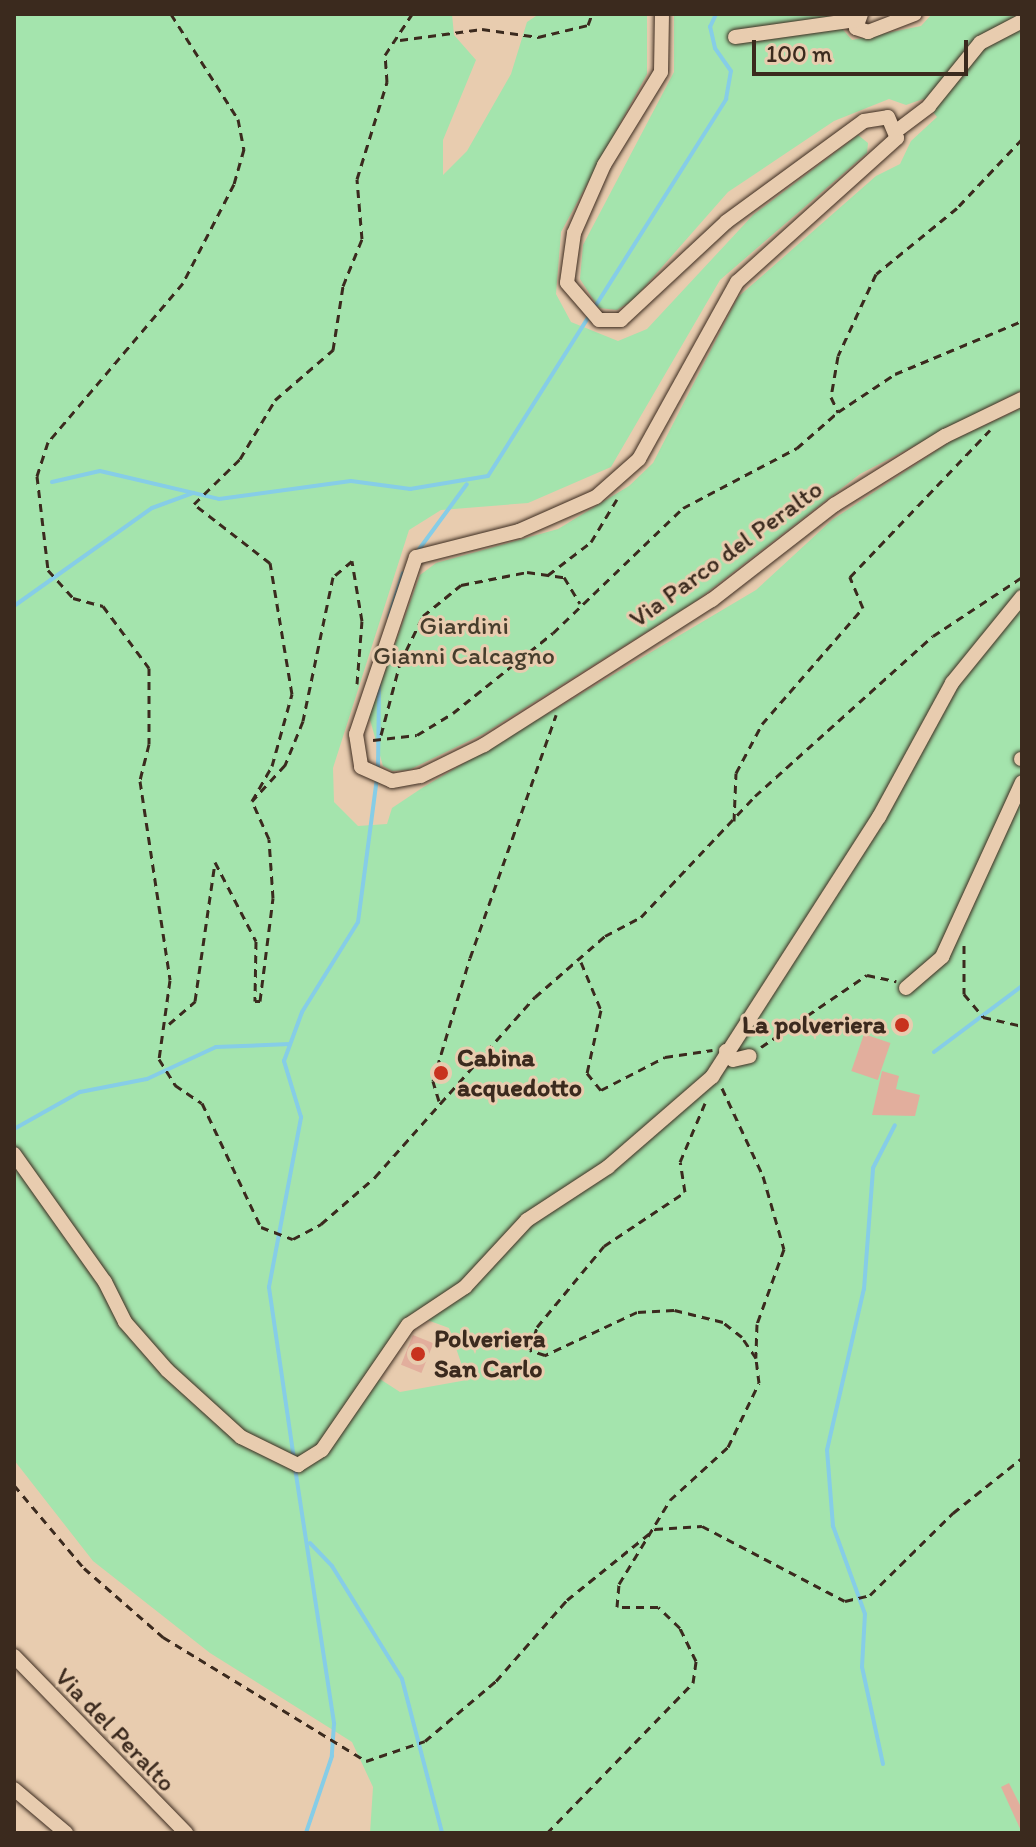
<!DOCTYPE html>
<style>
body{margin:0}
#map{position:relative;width:1036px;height:1847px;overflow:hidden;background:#e8ccaf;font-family:Itim,sans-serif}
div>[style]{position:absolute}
.green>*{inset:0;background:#a4e4ad}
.stream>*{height:4px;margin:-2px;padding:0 2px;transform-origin:2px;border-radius:2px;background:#86cde7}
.building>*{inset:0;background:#e2ae9d;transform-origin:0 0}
.path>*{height:3px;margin-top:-1.5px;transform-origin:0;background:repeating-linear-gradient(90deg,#3b2a1e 0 8px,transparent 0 14px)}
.roads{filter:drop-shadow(0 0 2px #3b2a1e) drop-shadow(0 0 2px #3b2a1e)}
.minor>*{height:14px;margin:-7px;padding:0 7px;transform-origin:7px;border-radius:7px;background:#e8ccaf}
.dots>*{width:22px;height:22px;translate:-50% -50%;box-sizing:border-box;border:4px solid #e8ccaf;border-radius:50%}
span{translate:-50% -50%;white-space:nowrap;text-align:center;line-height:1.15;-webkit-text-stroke:6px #e8ccaf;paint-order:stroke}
.street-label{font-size:26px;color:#3b2a1e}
.park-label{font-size:26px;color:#463d2c}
.poi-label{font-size:26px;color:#3b2a1e;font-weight:700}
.right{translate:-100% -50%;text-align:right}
.left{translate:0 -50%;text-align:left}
.frame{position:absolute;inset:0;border:16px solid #3b2a1e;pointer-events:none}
.scale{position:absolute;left:752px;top:40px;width:216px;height:36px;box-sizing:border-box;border:4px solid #3b2a1e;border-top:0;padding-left:10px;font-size:24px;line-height:28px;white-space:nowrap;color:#3b2a1e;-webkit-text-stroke:6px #e8ccaf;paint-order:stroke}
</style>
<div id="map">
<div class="green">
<i style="clip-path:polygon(evenodd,14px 14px,452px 14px,454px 35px,476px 60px,443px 140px,443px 175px,467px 151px,511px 74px,527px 22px,539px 14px,647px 14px,647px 74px,561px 232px,556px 294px,571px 322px,618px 341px,647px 329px,753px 215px,858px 135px,868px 143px,867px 153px,720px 280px,611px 467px,528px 503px,441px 510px,409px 530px,333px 768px,334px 802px,358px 826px,387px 824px,392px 808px,422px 788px,756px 590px,832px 520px,951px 441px,1022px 408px,1022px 1833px,370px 1833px,373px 1787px,352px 1742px,210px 1653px,93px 1561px,14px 1460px,14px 14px,411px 1314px,449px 1328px,467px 1380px,400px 1392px,369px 1372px,411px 1314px)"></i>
<i style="clip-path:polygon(674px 14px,829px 14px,852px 40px,921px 26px,932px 14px,1022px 14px,1022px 390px,860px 474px,696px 601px,485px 733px,409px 770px,392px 771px,383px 766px,369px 716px,420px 575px,436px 563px,558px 529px,629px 486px,653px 463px,738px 297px,876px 176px,900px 164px,911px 141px,937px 117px,923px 99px,906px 105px,889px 99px,834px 121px,728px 192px,633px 300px,617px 310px,599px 308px,580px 279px,583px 245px,674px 72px)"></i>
</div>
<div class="stream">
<i style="left:52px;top:482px;width:49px;rotate:-12.9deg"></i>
<i style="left:100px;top:471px;width:122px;rotate:13.2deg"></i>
<i style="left:219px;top:499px;width:133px;rotate:-7.8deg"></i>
<i style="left:351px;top:481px;width:60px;rotate:7.7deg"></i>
<i style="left:410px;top:489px;width:79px;rotate:-9.5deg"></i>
<i style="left:488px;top:476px;width:446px;rotate:-57.7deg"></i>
<i style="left:726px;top:99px;width:28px;rotate:-80deg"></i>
<i style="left:731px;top:71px;width:28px;rotate:-125deg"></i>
<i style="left:715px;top:48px;width:22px;rotate:-103deg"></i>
<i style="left:710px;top:27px;width:14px;rotate:-65deg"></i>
<i style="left:417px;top:552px;width:84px;rotate:-53.7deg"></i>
<i style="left:14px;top:606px;width:169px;rotate:-35.4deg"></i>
<i style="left:152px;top:508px;width:44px;rotate:-20.1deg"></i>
<i style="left:389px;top:617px;width:46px;rotate:-72.3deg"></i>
<i style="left:378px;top:769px;width:84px;rotate:-89.3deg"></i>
<i style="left:934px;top:1052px;width:110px;rotate:-36.9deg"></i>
<i style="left:14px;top:1129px;width:76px;rotate:-29.3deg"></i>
<i style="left:80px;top:1092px;width:68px;rotate:-11deg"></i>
<i style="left:147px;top:1079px;width:76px;rotate:-24.9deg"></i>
<i style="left:216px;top:1047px;width:74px;rotate:-2.3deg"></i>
<i style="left:294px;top:1459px;width:174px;rotate:-98.3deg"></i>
<i style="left:269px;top:1287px;width:173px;rotate:-79.3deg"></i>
<i style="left:301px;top:1117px;width:59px;rotate:-106.9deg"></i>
<i style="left:284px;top:1061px;width:52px;rotate:-69.8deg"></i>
<i style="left:302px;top:1012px;width:106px;rotate:-58.1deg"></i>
<i style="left:358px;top:922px;width:146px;rotate:-82.5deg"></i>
<i style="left:295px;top:1468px;width:259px;rotate:81.3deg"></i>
<i style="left:334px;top:1724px;width:32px;rotate:94deg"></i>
<i style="left:332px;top:1756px;width:81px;rotate:108.7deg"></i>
<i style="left:310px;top:1543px;width:32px;rotate:46deg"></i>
<i style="left:332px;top:1566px;width:133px;rotate:58.2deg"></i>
<i style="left:402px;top:1679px;width:159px;rotate:75.4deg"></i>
<i style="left:883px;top:1764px;width:99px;rotate:-102.2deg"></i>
<i style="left:862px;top:1667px;width:53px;rotate:-86.8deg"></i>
<i style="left:865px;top:1614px;width:94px;rotate:-110deg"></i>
<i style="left:833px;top:1526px;width:76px;rotate:-94.5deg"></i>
<i style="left:827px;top:1450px;width:165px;rotate:-77.1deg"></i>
<i style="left:864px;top:1289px;width:121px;rotate:-85.7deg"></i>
<i style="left:873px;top:1168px;width:48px;rotate:-62.9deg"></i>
</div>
<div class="building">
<i style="left:864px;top:1034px;width:28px;height:39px;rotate:19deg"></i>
<i style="clip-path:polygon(882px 1071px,899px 1076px,896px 1089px,920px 1095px,915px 1116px,872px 1115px)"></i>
<i style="left:413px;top:1335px;width:22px;height:32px;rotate:22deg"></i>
<i style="clip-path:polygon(1009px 1783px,1022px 1809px,1022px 1833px,1001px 1787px)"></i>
</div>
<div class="path">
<i style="left:171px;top:14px;width:125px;rotate:57.5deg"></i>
<i style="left:238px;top:119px;width:31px;rotate:79deg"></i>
<i style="left:244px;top:149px;width:36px;rotate:106deg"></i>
<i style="left:234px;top:184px;width:111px;rotate:117.3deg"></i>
<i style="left:183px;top:283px;width:209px;rotate:130.3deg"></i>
<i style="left:48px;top:442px;width:36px;rotate:108deg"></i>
<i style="left:37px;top:476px;width:95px;rotate:83.3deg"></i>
<i style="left:48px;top:570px;width:38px;rotate:48deg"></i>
<i style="left:73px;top:598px;width:31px;rotate:15deg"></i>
<i style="left:103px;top:606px;width:77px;rotate:53.4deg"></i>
<i style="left:149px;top:668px;width:76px;rotate:90deg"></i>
<i style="left:149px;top:744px;width:38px;rotate:104deg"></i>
<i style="left:140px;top:781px;width:201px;rotate:81.4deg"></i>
<i style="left:170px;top:980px;width:80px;rotate:97.9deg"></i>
<i style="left:159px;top:1059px;width:31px;rotate:58deg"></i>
<i style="left:175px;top:1085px;width:32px;rotate:34deg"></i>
<i style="left:202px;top:1103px;width:137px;rotate:64.6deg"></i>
<i style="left:261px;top:1227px;width:34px;rotate:21deg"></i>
<i style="left:293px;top:1239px;width:32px;rotate:-28deg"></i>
<i style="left:321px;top:1224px;width:72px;rotate:-41deg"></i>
<i style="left:375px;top:1177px;width:241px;rotate:-48.4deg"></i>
<i style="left:535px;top:997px;width:93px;rotate:-41.1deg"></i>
<i style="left:605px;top:936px;width:41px;rotate:-27.8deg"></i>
<i style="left:641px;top:917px;width:166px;rotate:-46.7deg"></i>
<i style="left:755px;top:796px;width:239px;rotate:-42deg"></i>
<i style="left:933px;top:636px;width:107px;rotate:-33.5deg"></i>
<i style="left:400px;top:40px;width:83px;rotate:-7.6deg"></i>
<i style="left:482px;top:29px;width:57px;rotate:8.1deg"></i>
<i style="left:538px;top:37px;width:51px;rotate:-13.5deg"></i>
<i style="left:588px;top:25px;width:12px;rotate:-70deg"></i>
<i style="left:1022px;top:139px;width:95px;rotate:133.3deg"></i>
<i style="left:957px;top:208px;width:104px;rotate:140.8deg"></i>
<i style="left:876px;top:274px;width:90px;rotate:114.9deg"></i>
<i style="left:838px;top:356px;width:42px;rotate:99.7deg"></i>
<i style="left:831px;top:397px;width:17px;rotate:65deg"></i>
<i style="left:838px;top:412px;width:69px;rotate:-33.7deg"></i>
<i style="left:895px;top:374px;width:138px;rotate:-22.7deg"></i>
<i style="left:548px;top:575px;width:54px;rotate:-37.5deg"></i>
<i style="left:591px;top:542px;width:50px;rotate:-58.8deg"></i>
<i style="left:357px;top:684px;width:63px;rotate:-85.5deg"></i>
<i style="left:362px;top:621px;width:61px;rotate:-99.5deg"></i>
<i style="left:352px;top:561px;width:25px;rotate:140deg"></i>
<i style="left:333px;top:577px;width:147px;rotate:101.8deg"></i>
<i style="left:303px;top:721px;width:48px;rotate:112.2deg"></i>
<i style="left:285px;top:765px;width:49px;rotate:132.5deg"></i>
<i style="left:252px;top:801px;width:40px;rotate:-60.3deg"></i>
<i style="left:272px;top:766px;width:75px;rotate:-74.5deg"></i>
<i style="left:292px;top:694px;width:133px;rotate:-99.5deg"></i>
<i style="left:270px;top:563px;width:96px;rotate:-142.2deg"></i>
<i style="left:194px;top:504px;width:64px;rotate:-44.4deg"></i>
<i style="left:240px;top:459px;width:69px;rotate:-59.3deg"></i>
<i style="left:275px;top:400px;width:77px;rotate:-40.8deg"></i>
<i style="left:333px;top:350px;width:65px;rotate:-81.1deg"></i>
<i style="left:343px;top:286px;width:51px;rotate:-68deg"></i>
<i style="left:362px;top:239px;width:60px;rotate:-94.8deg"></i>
<i style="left:357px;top:179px;width:102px;rotate:-72.8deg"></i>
<i style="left:387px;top:82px;width:27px;rotate:-94deg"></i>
<i style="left:385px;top:55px;width:49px;rotate:-56.6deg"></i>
<i style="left:381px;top:735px;width:74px;rotate:-75.2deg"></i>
<i style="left:400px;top:663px;width:52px;rotate:-63.9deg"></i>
<i style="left:423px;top:616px;width:49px;rotate:-39.2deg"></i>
<i style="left:461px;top:585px;width:67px;rotate:-11.1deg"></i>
<i style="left:527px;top:572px;width:37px;rotate:8deg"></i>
<i style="left:564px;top:577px;width:31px;rotate:59deg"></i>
<i style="left:373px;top:740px;width:44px;rotate:-6.5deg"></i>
<i style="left:417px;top:735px;width:42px;rotate:-31.4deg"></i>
<i style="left:453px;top:713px;width:128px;rotate:-38.7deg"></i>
<i style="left:553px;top:633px;width:180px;rotate:-43.9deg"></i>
<i style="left:683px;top:508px;width:129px;rotate:-27.8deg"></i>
<i style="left:797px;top:448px;width:55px;rotate:-41.3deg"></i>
<i style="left:734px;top:821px;width:48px;rotate:-87.6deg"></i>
<i style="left:736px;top:773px;width:55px;rotate:-62deg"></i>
<i style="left:762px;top:724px;width:154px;rotate:-49deg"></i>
<i style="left:863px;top:608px;width:34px;rotate:-113deg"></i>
<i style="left:850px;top:577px;width:203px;rotate:-46.4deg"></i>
<i style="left:964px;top:945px;width:49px;rotate:90deg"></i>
<i style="left:964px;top:994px;width:30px;rotate:50deg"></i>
<i style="left:983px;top:1017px;width:40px;rotate:13deg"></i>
<i style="left:581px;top:962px;width:52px;rotate:67.4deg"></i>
<i style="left:601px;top:1010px;width:65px;rotate:102.5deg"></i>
<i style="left:587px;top:1073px;width:22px;rotate:51deg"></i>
<i style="left:601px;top:1090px;width:72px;rotate:-27.3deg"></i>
<i style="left:665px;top:1057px;width:48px;rotate:-8.5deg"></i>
<i style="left:169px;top:1024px;width:35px;rotate:-41deg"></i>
<i style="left:195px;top:1001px;width:140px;rotate:-81.8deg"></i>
<i style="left:215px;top:862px;width:89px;rotate:62.6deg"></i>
<i style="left:256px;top:941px;width:60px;rotate:91deg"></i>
<i style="left:255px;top:1001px;width:5px"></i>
<i style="left:260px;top:1001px;width:104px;rotate:-82.8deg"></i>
<i style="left:273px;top:898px;width:59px;rotate:-93.9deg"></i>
<i style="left:269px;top:839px;width:42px;rotate:-114.1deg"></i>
<i style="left:761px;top:1047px;width:128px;rotate:-34.2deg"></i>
<i style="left:867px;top:975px;width:30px;rotate:12deg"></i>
<i style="left:722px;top:1088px;width:97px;rotate:65deg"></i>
<i style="left:763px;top:1176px;width:76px;rotate:74deg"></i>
<i style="left:784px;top:1249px;width:80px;rotate:109.8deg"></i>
<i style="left:757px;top:1324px;width:34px;rotate:92deg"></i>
<i style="left:439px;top:1101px;width:21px;rotate:-107deg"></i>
<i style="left:433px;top:1081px;width:128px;rotate:-73.3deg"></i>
<i style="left:470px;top:958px;width:258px;rotate:-70.5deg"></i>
<i style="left:14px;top:1485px;width:109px;rotate:49.9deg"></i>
<i style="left:84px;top:1568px;width:105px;rotate:41.1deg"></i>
<i style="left:163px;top:1637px;width:238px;rotate:31.4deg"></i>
<i style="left:366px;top:1761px;width:62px;rotate:-18.7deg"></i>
<i style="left:425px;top:1741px;width:93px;rotate:-40.2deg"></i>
<i style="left:496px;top:1681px;width:108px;rotate:-48.8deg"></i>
<i style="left:567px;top:1600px;width:113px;rotate:-38.9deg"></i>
<i style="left:655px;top:1529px;width:47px;rotate:-3.7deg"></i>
<i style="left:702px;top:1526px;width:161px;rotate:27.7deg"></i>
<i style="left:845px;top:1601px;width:26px;rotate:-13deg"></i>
<i style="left:870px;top:1595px;width:117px;rotate:-44.7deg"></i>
<i style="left:953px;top:1513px;width:88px;rotate:-38.6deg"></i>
<i style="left:547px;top:1833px;width:209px;rotate:-45.8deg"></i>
<i style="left:693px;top:1683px;width:22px;rotate:-82deg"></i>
<i style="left:696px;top:1661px;width:37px;rotate:-116deg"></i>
<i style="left:680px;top:1628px;width:30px;rotate:-136deg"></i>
<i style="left:658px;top:1607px;width:41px;rotate:180deg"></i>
<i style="left:617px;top:1607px;width:23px;rotate:-85deg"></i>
<i style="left:619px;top:1584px;width:98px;rotate:-58.7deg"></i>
<i style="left:670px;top:1500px;width:79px;rotate:-42.4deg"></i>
<i style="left:728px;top:1447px;width:71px;rotate:-64.2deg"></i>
<i style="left:759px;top:1383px;width:25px;rotate:-97deg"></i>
<i style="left:756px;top:1358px;width:25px;rotate:-124deg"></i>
<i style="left:742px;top:1337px;width:24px;rotate:-142deg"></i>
<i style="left:723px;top:1322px;width:50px;rotate:-166.2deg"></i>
<i style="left:674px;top:1310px;width:37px;rotate:177deg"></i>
<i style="left:637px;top:1312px;width:102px;rotate:154.9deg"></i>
<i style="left:545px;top:1355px;width:16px;rotate:-162deg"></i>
<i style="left:530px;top:1350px;width:24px;rotate:-73deg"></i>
<i style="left:537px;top:1327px;width:105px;rotate:-50.4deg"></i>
<i style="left:604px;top:1246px;width:97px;rotate:-33.7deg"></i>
<i style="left:685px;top:1192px;width:30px;rotate:-99deg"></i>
<i style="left:680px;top:1162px;width:64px;rotate:-67deg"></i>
</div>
<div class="roads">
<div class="minor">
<i style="left:662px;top:14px;width:58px;rotate:91deg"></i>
<i style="left:661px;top:72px;width:109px;rotate:121.5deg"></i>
<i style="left:604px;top:165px;width:74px;rotate:113.8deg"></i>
<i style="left:574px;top:233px;width:50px;rotate:98deg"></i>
<i style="left:567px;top:283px;width:49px;rotate:49.1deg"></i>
<i style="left:599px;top:320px;width:22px"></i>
<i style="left:621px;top:320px;width:144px;rotate:-43deg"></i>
<i style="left:726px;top:222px;width:171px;rotate:-36.2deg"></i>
<i style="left:864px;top:121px;width:24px;rotate:-9deg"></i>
<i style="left:888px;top:117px;width:23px;rotate:67deg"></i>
<i style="left:897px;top:138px;width:215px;rotate:138deg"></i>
<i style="left:737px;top:282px;width:202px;rotate:119deg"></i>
<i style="left:639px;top:459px;width:57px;rotate:138.5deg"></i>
<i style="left:596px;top:497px;width:84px;rotate:156.2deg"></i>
<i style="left:519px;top:531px;width:106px;rotate:165.8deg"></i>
<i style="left:416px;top:557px;width:187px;rotate:108.7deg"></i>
<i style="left:356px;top:734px;width:33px;rotate:81deg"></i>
<i style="left:361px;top:767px;width:34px;rotate:24deg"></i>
<i style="left:392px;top:781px;width:29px;rotate:-10deg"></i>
<i style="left:421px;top:776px;width:70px;rotate:-26.2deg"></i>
<i style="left:484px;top:745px;width:270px;rotate:-32.5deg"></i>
<i style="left:712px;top:600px;width:155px;rotate:-37.9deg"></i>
<i style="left:834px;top:505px;width:131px;rotate:-31.9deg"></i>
<i style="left:945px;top:436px;width:85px;rotate:-25.7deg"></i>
<i style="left:861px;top:14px;width:15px;rotate:110deg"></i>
<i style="left:856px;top:28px;width:13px;rotate:18deg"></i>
<i style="left:868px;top:32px;width:50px;rotate:-21deg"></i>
<i style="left:735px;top:37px;width:122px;rotate:-8deg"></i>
<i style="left:899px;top:129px;width:38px;rotate:-37deg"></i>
<i style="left:929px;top:106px;width:81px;rotate:-51deg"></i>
<i style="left:980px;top:43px;width:47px;rotate:-27.6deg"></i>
<i style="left:1021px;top:759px;width:1px"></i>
<i style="left:906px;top:988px;width:48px;rotate:-40.7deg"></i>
<i style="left:942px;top:957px;width:192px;rotate:-65.4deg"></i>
<i style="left:726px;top:1051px;width:11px;rotate:52deg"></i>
<i style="left:733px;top:1060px;width:17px;rotate:-13deg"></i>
<i style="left:14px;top:1154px;width:157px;rotate:54.6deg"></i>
<i style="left:105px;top:1282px;width:45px;rotate:63.4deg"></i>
<i style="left:125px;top:1322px;width:64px;rotate:48.8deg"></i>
<i style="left:167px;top:1370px;width:100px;rotate:42.2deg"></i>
<i style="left:241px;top:1437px;width:64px;rotate:26.2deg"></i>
<i style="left:298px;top:1465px;width:28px;rotate:-32deg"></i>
<i style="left:322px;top:1450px;width:152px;rotate:-55.5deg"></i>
<i style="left:408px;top:1325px;width:69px;rotate:-33.7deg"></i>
<i style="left:465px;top:1287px;width:91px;rotate:-47.2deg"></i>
<i style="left:527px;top:1220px;width:97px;rotate:-33.2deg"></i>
<i style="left:608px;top:1167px;width:138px;rotate:-40.9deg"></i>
<i style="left:712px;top:1077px;width:309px;rotate:-57.3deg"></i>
<i style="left:879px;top:817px;width:153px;rotate:-61.4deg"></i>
<i style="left:952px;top:683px;width:111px;rotate:-50.9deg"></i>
<i style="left:14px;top:1656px;width:247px;rotate:45.8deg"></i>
<i style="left:14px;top:1789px;width:68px;rotate:40.2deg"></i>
</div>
</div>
<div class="dots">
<i style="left:902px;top:1025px;background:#c8321e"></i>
<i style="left:441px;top:1073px;background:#c8321e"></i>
<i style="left:418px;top:1354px;background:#c8321e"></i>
</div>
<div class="street-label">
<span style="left:726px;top:554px;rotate:-36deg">Via Parco del Peralto</span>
<span style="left:115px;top:1730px;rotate:46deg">Via del Peralto</span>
</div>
<div class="park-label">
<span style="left:464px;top:641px">Giardini<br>Gianni Calcagno</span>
</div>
<div class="poi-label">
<span class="right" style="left:886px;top:1025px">La polveriera</span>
<span class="left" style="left:457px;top:1073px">Cabina<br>acquedotto</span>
<span class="left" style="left:434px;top:1354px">Polveriera<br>San Carlo</span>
</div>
<div class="frame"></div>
<div class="scale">100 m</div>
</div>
